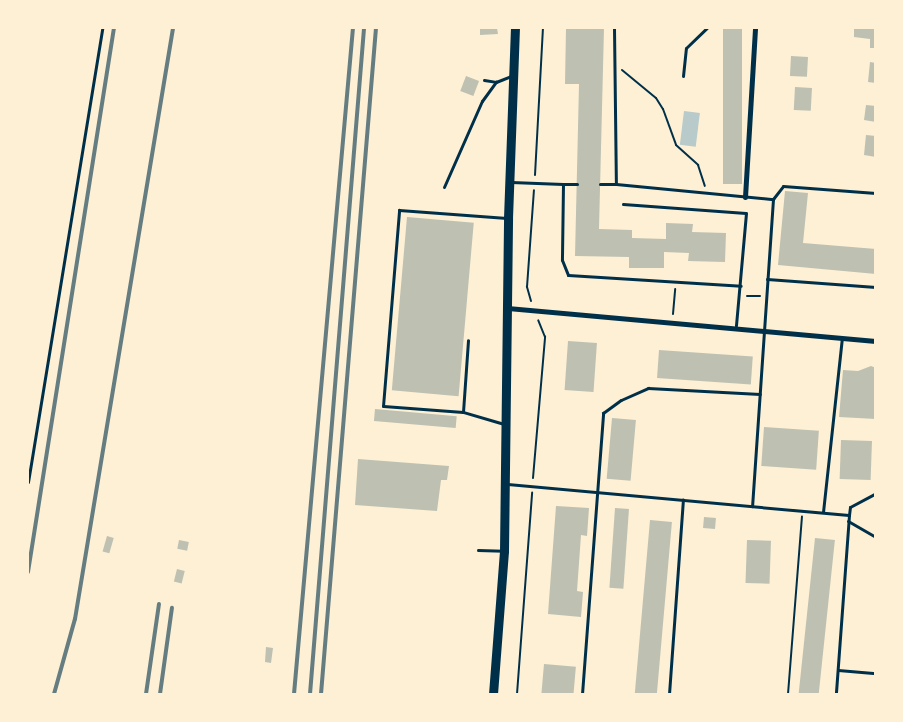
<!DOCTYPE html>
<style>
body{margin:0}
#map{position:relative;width:903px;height:722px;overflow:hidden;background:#fdf0d5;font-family:Mulish,sans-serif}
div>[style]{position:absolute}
.green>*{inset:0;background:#b9caca;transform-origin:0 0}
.building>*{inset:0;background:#bec0b2;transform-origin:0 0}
.path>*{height:2px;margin:-1px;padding:0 1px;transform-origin:1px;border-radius:1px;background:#003049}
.service>*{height:3px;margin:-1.5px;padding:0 1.5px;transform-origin:1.5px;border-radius:1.5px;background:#003049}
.minor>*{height:5px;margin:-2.5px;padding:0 2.5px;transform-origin:2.5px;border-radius:2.5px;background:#003049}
.secondary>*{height:9px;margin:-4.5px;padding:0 4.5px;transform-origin:4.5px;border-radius:4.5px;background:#003049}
.rail>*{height:4px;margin:-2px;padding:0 2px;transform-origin:2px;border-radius:2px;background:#657d81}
span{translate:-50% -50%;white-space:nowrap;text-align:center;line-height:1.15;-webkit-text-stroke:5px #fdf0d5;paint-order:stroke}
.frame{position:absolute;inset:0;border:29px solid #fdf0d5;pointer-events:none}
</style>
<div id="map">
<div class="green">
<i style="left:684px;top:111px;width:16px;height:34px;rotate:7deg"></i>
</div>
<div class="building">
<i style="clip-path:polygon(480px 28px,497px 28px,498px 34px,480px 35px)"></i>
<i style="clip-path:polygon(566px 28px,604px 28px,599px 229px,632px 230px,632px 238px,666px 239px,666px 223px,693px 224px,692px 232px,726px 233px,725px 262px,688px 261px,689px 253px,664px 252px,664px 268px,629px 268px,629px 257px,575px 256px,579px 84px,565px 84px)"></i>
<i style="left:723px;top:28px;width:19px;height:156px"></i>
<i style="clip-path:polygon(854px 28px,876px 28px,876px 48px,870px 48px,870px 39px,854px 37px)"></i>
<i style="left:791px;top:56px;width:17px;height:20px;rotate:3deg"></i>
<i style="clip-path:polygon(870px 62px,876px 63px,876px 83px,868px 82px)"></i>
<i style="left:466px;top:76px;width:14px;height:16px;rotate:21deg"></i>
<i style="left:795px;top:87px;width:17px;height:23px;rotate:3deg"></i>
<i style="clip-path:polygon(866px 105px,876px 106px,876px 122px,864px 120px)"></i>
<i style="clip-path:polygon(866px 135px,876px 136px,876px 157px,864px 155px)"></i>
<i style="clip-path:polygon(785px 191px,808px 193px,803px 243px,876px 249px,876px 274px,778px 265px)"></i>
<i style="left:407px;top:217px;width:67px;height:174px;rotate:5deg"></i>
<i style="left:568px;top:341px;width:29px;height:49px;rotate:4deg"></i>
<i style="left:659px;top:350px;width:94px;height:28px;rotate:4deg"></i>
<i style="clip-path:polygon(871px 366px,876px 368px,876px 419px,839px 417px,843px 370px,858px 371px)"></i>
<i style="left:375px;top:409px;width:82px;height:12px;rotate:5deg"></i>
<i style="left:612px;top:418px;width:24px;height:61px;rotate:5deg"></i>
<i style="left:764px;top:427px;width:55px;height:39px;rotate:4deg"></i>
<i style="left:841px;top:440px;width:31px;height:39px;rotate:2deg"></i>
<i style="clip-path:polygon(358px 459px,449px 466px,447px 480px,441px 480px,437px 511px,355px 505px)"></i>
<i style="clip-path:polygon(556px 506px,589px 508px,587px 536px,581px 535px,577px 591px,583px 592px,581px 617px,548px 614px)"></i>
<i style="left:615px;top:508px;width:14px;height:80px;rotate:4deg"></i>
<i style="left:704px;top:517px;width:12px;height:11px;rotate:5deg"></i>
<i style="left:650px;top:520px;width:22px;height:175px;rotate:5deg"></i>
<i style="left:107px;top:536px;width:7px;height:16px;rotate:16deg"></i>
<i style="left:815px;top:538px;width:20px;height:156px;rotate:6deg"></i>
<i style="left:179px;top:540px;width:10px;height:9px;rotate:11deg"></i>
<i style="left:747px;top:540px;width:24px;height:43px;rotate:2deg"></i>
<i style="left:177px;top:569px;width:8px;height:13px;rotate:14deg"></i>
<i style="clip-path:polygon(266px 647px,273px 648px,271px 663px,265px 662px)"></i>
<i style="left:544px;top:664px;width:32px;height:30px;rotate:5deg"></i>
</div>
<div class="path">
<i style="left:622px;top:70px;width:44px;rotate:39.5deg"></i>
<i style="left:656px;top:98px;width:13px;rotate:58deg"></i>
<i style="left:663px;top:109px;width:38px;rotate:70deg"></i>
<i style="left:676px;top:145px;width:30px;rotate:42deg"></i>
<i style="left:698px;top:165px;width:22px;rotate:72deg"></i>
<i style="left:535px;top:175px;width:147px;rotate:-86.9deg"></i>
<i style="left:747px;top:296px;width:13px"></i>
<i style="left:531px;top:301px;width:15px;rotate:-106deg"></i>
<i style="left:527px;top:287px;width:97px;rotate:-85.9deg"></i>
<i style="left:673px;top:314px;width:25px;rotate:-85deg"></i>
<i style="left:533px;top:478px;width:142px;rotate:-85.1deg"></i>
<i style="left:545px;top:337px;width:18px;rotate:-112deg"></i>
<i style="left:517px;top:694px;width:202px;rotate:-85.7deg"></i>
<i style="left:788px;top:694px;width:178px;rotate:-85.5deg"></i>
</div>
<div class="service">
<i style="left:614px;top:28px;width:156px;rotate:89.3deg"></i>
<i style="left:616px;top:184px;width:158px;rotate:5.5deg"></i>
<i style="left:773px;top:199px;width:308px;rotate:93.9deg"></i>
<i style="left:683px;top:76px;width:28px;rotate:-84deg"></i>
<i style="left:686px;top:48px;width:29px;rotate:-44deg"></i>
<i style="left:484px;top:80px;width:12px;rotate:9deg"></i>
<i style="left:511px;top:182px;width:52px;rotate:2.2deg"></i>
<i style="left:563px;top:184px;width:76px;rotate:90.8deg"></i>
<i style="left:562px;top:260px;width:16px;rotate:68deg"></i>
<i style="left:568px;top:275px;width:173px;rotate:3.6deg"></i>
<i style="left:563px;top:184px;width:14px"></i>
<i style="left:600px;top:184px;width:16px"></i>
<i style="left:444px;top:187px;width:94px;rotate:-66.2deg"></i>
<i style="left:482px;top:101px;width:24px;rotate:-54deg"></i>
<i style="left:496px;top:82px;width:16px;rotate:-22deg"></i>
<i style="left:773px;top:199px;width:16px;rotate:-52deg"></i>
<i style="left:783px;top:186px;width:93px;rotate:4.3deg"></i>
<i style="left:623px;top:204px;width:123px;rotate:4.2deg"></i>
<i style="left:746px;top:213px;width:113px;rotate:95.1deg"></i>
<i style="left:767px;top:279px;width:109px;rotate:4.2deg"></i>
<i style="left:463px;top:412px;width:72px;rotate:-86deg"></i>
<i style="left:504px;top:424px;width:43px;rotate:-163.7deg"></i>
<i style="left:463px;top:412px;width:80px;rotate:-175.7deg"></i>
<i style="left:383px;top:406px;width:197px;rotate:-85.3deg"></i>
<i style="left:399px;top:210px;width:108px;rotate:4.2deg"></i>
<i style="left:28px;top:482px;width:460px;rotate:-80.7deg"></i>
<i style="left:507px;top:484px;width:343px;rotate:5.2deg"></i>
<i style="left:849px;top:515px;width:179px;rotate:94.2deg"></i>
<i style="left:823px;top:512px;width:175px;rotate:-83.8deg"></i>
<i style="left:849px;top:515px;width:8px;rotate:-83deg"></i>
<i style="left:850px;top:507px;width:30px;rotate:-28deg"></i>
<i style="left:848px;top:521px;width:32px;rotate:30deg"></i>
<i style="left:478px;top:550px;width:25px;rotate:2deg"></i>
<i style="left:838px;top:670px;width:38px;rotate:5deg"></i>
<i style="left:582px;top:694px;width:282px;rotate:-85.7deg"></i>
<i style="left:603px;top:413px;width:22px;rotate:-36deg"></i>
<i style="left:621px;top:400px;width:30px;rotate:-24deg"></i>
<i style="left:648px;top:388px;width:112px;rotate:3.1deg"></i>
<i style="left:669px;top:694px;width:195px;rotate:-85.9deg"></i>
</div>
<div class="minor">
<i style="left:745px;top:197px;width:169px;rotate:-86.6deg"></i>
<i style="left:507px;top:308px;width:370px;rotate:5.1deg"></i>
</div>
<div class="secondary">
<i style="left:493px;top:694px;width:143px;rotate:-85.6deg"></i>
<i style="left:504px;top:551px;width:333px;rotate:-89.3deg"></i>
<i style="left:508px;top:218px;width:190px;rotate:-87.9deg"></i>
</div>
<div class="rail">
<i style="left:28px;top:572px;width:551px;rotate:-81.02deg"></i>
<i style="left:54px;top:694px;width:78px;rotate:-74.4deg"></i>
<i style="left:75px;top:619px;width:599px;rotate:-80.58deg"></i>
<i style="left:146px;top:694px;width:91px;rotate:-81.8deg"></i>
<i style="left:160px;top:694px;width:87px;rotate:-82.1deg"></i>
<i style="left:294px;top:694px;width:669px;rotate:-84.94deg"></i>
<i style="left:310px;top:694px;width:668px;rotate:-85.36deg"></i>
<i style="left:321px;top:694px;width:668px;rotate:-85.28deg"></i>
</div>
<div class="frame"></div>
</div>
